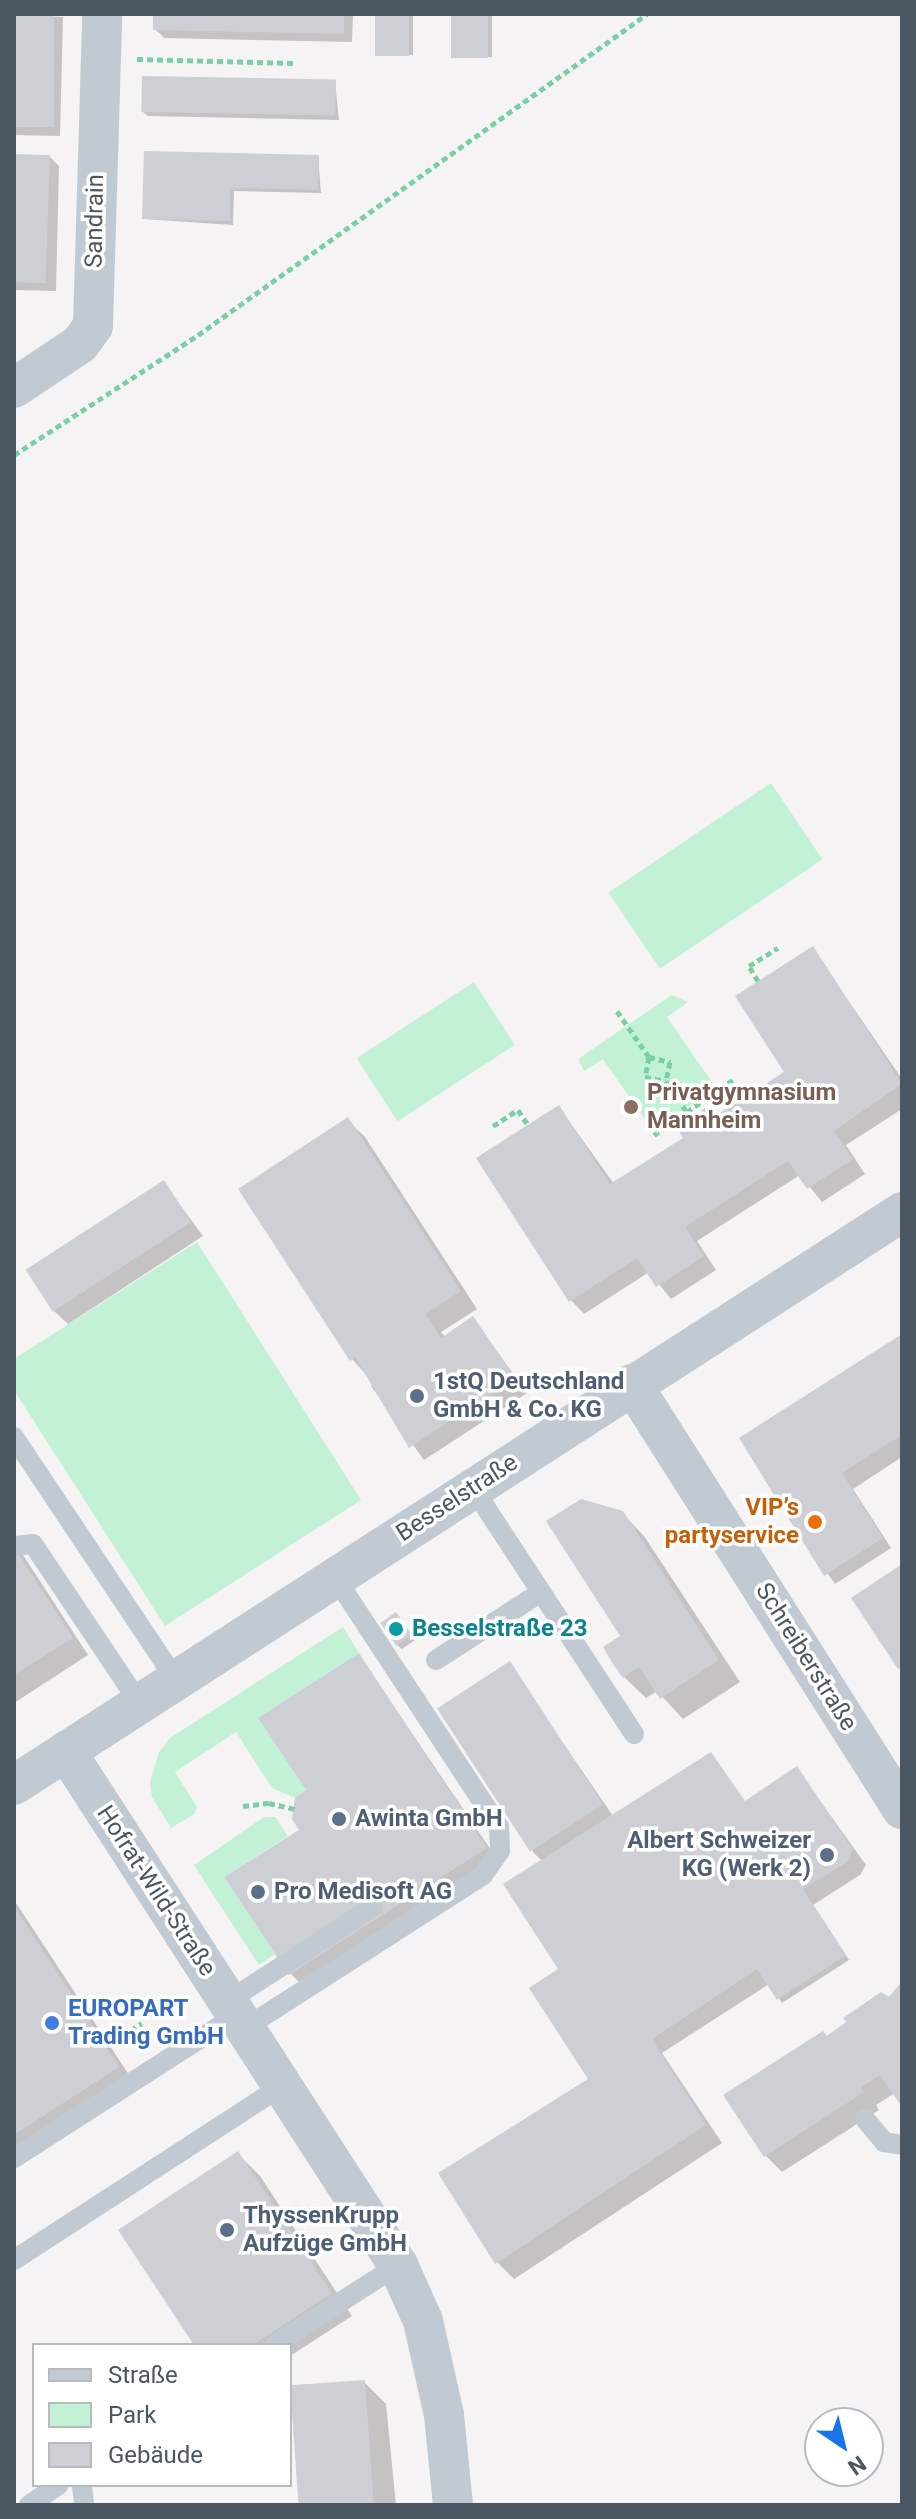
<!DOCTYPE html>
<meta charset="utf-8">
<style>
body{margin:0}
#map{position:relative;width:916px;height:2519px;overflow:hidden;background:#f5f3f3;font-family:Roboto,sans-serif}
div>[style]{position:absolute}
.green>*{inset:0;background:#c3f1d5;transform-origin:0 0}
.shadow>*{inset:0;background:#0003;transform-origin:0 0}
.building>*{inset:0;background:#cdcfd5;transform-origin:0 0}
.path>*{height:5px;margin-top:-2.5px;transform-origin:0;background:repeating-linear-gradient(90deg,#7ad0a6 0 6px,transparent 0 10px)}
.service>*{height:20px;margin:-10px;padding:0 10px;transform-origin:10px;border-radius:10px;background:#c1cad2}
.minor>*{height:40px;margin:-20px;padding:0 20px;transform-origin:20px;border-radius:20px;background:#c1cad2}
.dots>*{width:22px;height:22px;translate:-50% -50%;box-sizing:border-box;border:4px solid #fff;border-radius:50%}
span{translate:-50% -50%;white-space:nowrap;text-align:center;line-height:1.15;-webkit-text-stroke:7px #fff;paint-order:stroke}
.street-label{font-size:24px;color:#4a5661}
.education-label{font-size:24px;color:#785e54;font-weight:700}
.left{translate:0 -50%;text-align:left}
.service-label{font-size:24px;color:#4e5e75;font-weight:700}
.right{translate:-100% -50%;text-align:right}
.food-label{font-size:24px;color:#c56008;font-weight:700}
.culture-label{font-size:24px;color:#0d838f;font-weight:700}
.shop-label{font-size:24px;color:#366cbe;font-weight:700}
.frame{position:absolute;inset:0;border:16px solid #4a5661;pointer-events:none}
.legend{position:absolute;left:32px;top:2343px;width:260px;height:144px;box-sizing:border-box;background:#fff;border:2px solid #b7bbc0;margin:0;padding:10px 14px;list-style:none;font-size:24px;color:#4a5661}
.legend li{display:flex;align-items:center;gap:16px;height:40px}
.legend b{width:40px;border:2px solid #b7bbc0}
.north{position:absolute;left:804px;top:2407px;width:80px;height:80px;box-sizing:border-box;background:#fff;border:2px solid #b7bbc0;border-radius:50%;rotate:145deg;font-size:22px;font-weight:700;line-height:32px;text-align:center;color:#4a5661}
.north::after{content:'';display:block;margin:auto;width:28px;height:36px;background:#1a73e8;clip-path:polygon(50% 0,100% 100%,50% 72%,0 100%)}
</style>
<div id="map">
<div class="green">
<i style="left:771px;top:783px;width:92px;height:196px;rotate:56deg"></i>
<i style="left:474px;top:982px;width:75px;height:140px;rotate:57deg"></i>
<i style="clip-path:polygon(672px 995px,688px 1002px,667px 1017px,716px 1088px,653px 1131px,603px 1059px,584px 1071px,578px 1059px)"></i>
<i style="clip-path:polygon(197px 1242px,361px 1500px,165px 1626px,14px 1390px,14px 1359px)"></i>
<i style="clip-path:polygon(343px 1627px,359px 1653px,258px 1718px,306px 1790px,295px 1798px,272px 1788px,236px 1732px,175px 1772px,197px 1807px,194px 1814px,171px 1828px,152px 1797px,150px 1782px,159px 1752px,170px 1738px)"></i>
<i style="clip-path:polygon(264px 1817px,275px 1817px,288px 1836px,224px 1877px,275px 1954px,259px 1965px,194px 1865px)"></i>
</div>
<div class="shadow">
<i style="clip-path:polygon(14px 14px,63px 17px,60px 136px,14px 135px,14px 143px)"></i>
<i style="clip-path:polygon(155px 14px,353px 14px,352px 42px,164px 38px,155px 29px)"></i>
<i style="left:377px;top:14px;width:36px;height:41px"></i>
<i style="left:454px;top:14px;width:38px;height:43px"></i>
<i style="clip-path:polygon(335px 82px,339px 120px,148px 116px,143px 112px)"></i>
<i style="clip-path:polygon(14px 156px,50px 157px,59px 166px,56px 291px,14px 290px)"></i>
<i style="clip-path:polygon(318px 156px,321px 193px,234px 191px,233px 225px,144px 219px)"></i>
<i style="clip-path:polygon(813px 949px,902px 1079px,902px 1109px,846px 1145px,865px 1174px,822px 1202px,800px 1175px,697px 1241px,716px 1270px,671px 1299px,649px 1272px,584px 1314px,571px 1300px,559px 1107px,614px 1184px,686px 1138px,705px 1110px,714px 1119px,787px 1072px)"></i>
<i style="clip-path:polygon(347px 1120px,365px 1137px,477px 1309px,441px 1332px,445px 1337px,473px 1318px,527px 1393px,424px 1460px,371px 1386px,374px 1383px,352px 1359px)"></i>
<i style="clip-path:polygon(164px 1183px,203px 1236px,68px 1324px,54px 1311px)"></i>
<i style="clip-path:polygon(902px 1336px,902px 1457px,853px 1489px,891px 1548px,835px 1584px,785px 1512px)"></i>
<i style="clip-path:polygon(622px 1513px,644px 1536px,740px 1682px,683px 1719px,657px 1691px,646px 1698px,624px 1677px)"></i>
<i style="clip-path:polygon(14px 1541px,88px 1655px,14px 1703px)"></i>
<i style="clip-path:polygon(400px 1619px,415px 1640px,402px 1649px,397px 1645px)"></i>
<i style="clip-path:polygon(359px 1655px,499px 1862px,304px 1987px,290px 1973px,309px 1790px)"></i>
<i style="clip-path:polygon(509px 1664px,613px 1816px,745px 1803px,797px 1769px,866px 1865px,860px 1875px,813px 1905px,849px 1960px,782px 2003px,769px 1984px,662px 2053px,722px 2143px,514px 2279px,497px 2262px,591px 2079px,561px 1970px,542px 1861px,533px 1852px)"></i>
<i style="clip-path:polygon(14px 1900px,135px 2084px,14px 2163px)"></i>
<i style="clip-path:polygon(902px 1984px,902px 2104px,895px 2093px,876px 2105px,879px 2110px,782px 2172px,765px 2155px,827px 2038px,890px 2000px)"></i>
<i style="clip-path:polygon(238px 2154px,260px 2176px,352px 2316px,290px 2356px,290px 2345px,196px 2345px)"></i>
<i style="clip-path:polygon(364px 2382px,386px 2404px,396px 2505px,304px 2505px)"></i>
</div>
<div class="building">
<i style="left:14px;top:14px;width:40px;height:113px"></i>
<i style="clip-path:polygon(153px 14px,344px 14px,344px 34px,153px 30px)"></i>
<i style="left:375px;top:14px;width:34px;height:42px"></i>
<i style="left:451px;top:14px;width:37px;height:44px"></i>
<i style="left:142px;top:76px;width:194px;height:36px;rotate:1deg"></i>
<i style="clip-path:polygon(144px 151px,319px 155px,318px 190px,230px 188px,230px 221px,142px 219px)"></i>
<i style="left:14px;top:154px;width:36px;height:128px;rotate:2deg"></i>
<i style="clip-path:polygon(813px 946px,902px 1084px,834px 1131px,853px 1159px,807px 1189px,788px 1161px,685px 1227px,704px 1256px,656px 1287px,637px 1258px,569px 1302px,476px 1158px,559px 1105px,610px 1184px,683px 1138px,676px 1126px,690px 1117px,705px 1108px,712px 1118px,784px 1072px,735px 996px)"></i>
<i style="clip-path:polygon(348px 1117px,461px 1291px,426px 1314px,441px 1338px,473px 1316px,515px 1378px,409px 1448px,355px 1357px,350px 1361px,238px 1189px)"></i>
<i style="left:164px;top:1180px;width:50px;height:165px;rotate:57deg"></i>
<i style="clip-path:polygon(902px 1334px,902px 1435px,842px 1473px,883px 1538px,824px 1576px,739px 1438px)"></i>
<i style="clip-path:polygon(581px 1499px,623px 1511px,719px 1660px,660px 1699px,639px 1667px,623px 1678px,613px 1664px,603px 1647px,620px 1636px,546px 1521px)"></i>
<i style="clip-path:polygon(14px 1547px,73px 1638px,14px 1675px)"></i>
<i style="clip-path:polygon(902px 1564px,902px 1666px,898px 1669px,851px 1598px)"></i>
<i style="left:396px;top:1612px;width:28px;height:19px;rotate:55deg"></i>
<i style="clip-path:polygon(359px 1653px,487px 1848px,289px 1975px,224px 1877px,299px 1830px,292px 1819px,295px 1798px,306px 1790px,258px 1718px)"></i>
<i style="left:510px;top:1661px;width:171px;height:87px;rotate:57deg"></i>
<i style="clip-path:polygon(711px 1752px,745px 1801px,797px 1766px,853px 1850px,847px 1862px,803px 1889px,846px 1955px,777px 2000px,757px 1969px,652px 2039px,706px 2125px,495px 2264px,438px 2173px,588px 2079px,529px 1988px,558px 1969px,503px 1884px)"></i>
<i style="clip-path:polygon(14px 1906px,119px 2067px,14px 2135px)"></i>
<i style="clip-path:polygon(902px 1981px,902px 2107px,880px 2075px,861px 2088px,864px 2092px,764px 2157px,723px 2095px,823px 2031px,827px 2036px,846px 2022px,843px 2018px,881px 1992px,889px 1997px)"></i>
<i style="clip-path:polygon(238px 2151px,332px 2293px,253px 2345px,194px 2345px,118px 2230px)"></i>
<i style="left:365px;top:2380px;width:125px;height:75px;rotate:86deg"></i>
</div>
<div class="path">
<i style="left:137px;top:59px;width:156px;rotate:1.5deg"></i>
<i style="left:14px;top:455px;width:220px;rotate:-33.1deg"></i>
<i style="left:198px;top:335px;width:552px;rotate:-35.56deg"></i>
<i style="left:758px;top:981px;width:17px;rotate:-121deg"></i>
<i style="left:749px;top:966px;width:34px;rotate:-32deg"></i>
<i style="left:617px;top:1011px;width:56px;rotate:55.2deg"></i>
<i style="left:649px;top:1057px;width:22px;rotate:13deg"></i>
<i style="left:670px;top:1062px;width:19px;rotate:102deg"></i>
<i style="left:666px;top:1081px;width:43px;rotate:56.3deg"></i>
<i style="left:649px;top:1057px;width:20px;rotate:101deg"></i>
<i style="left:645px;top:1077px;width:21px;rotate:11deg"></i>
<i style="left:493px;top:1126px;width:30px;rotate:-33deg"></i>
<i style="left:518px;top:1110px;width:18px;rotate:56deg"></i>
<i style="left:654px;top:1135px;width:98px;rotate:-35deg"></i>
<i style="left:243px;top:1806px;width:26px;rotate:-7deg"></i>
<i style="left:269px;top:1803px;width:26px;rotate:13deg"></i>
<i style="left:106px;top:2047px;width:43px;rotate:-33.7deg"></i>
</div>
<div class="service">
<i style="left:14px;top:1437px;width:292px;rotate:56.3deg"></i>
<i style="left:473px;top:1488px;width:294px;rotate:56.8deg"></i>
<i style="left:14px;top:1546px;width:19px;rotate:-6deg"></i>
<i style="left:33px;top:1544px;width:192px;rotate:56.2deg"></i>
<i style="left:436px;top:1660px;width:125px;rotate:-32.9deg"></i>
<i style="left:228px;top:2001px;width:173px;rotate:-33deg"></i>
<i style="left:245px;top:2028px;width:283px;rotate:-32.7deg"></i>
<i style="left:483px;top:1875px;width:29px;rotate:-55deg"></i>
<i style="left:500px;top:1851px;width:24px;rotate:-92deg"></i>
<i style="left:499px;top:1827px;width:299px;rotate:-123.3deg"></i>
<i style="left:865px;top:2119px;width:30px;rotate:50deg"></i>
<i style="left:884px;top:2142px;width:18px;rotate:9deg"></i>
<i style="left:14px;top:2158px;width:265px;rotate:-32.7deg"></i>
<i style="left:14px;top:2260px;width:320px;rotate:-33deg"></i>
<i style="left:274px;top:2345px;width:148px;rotate:-32.8deg"></i>
<i style="left:82px;top:2485px;width:20px;rotate:84deg"></i>
<i style="left:29px;top:2505px;width:36px;rotate:-34deg"></i>
</div>
<div class="minor">
<i style="left:14px;top:388px;width:79px;rotate:-33.7deg"></i>
<i style="left:80px;top:344px;width:22px;rotate:-54deg"></i>
<i style="left:93px;top:326px;width:312px;rotate:-88.3deg"></i>
<i style="left:632px;top:1384px;width:504px;rotate:57.57deg"></i>
<i style="left:66px;top:1751px;width:612px;rotate:57.14deg"></i>
<i style="left:398px;top:2265px;width:61px;rotate:65.9deg"></i>
<i style="left:423px;top:2321px;width:96px;rotate:77.4deg"></i>
<i style="left:444px;top:2415px;width:90px;rotate:84.3deg"></i>
<i style="left:14px;top:1785px;width:1057px;rotate:-32.83deg"></i>
</div>
<div class="dots">
<i style="left:631px;top:1107px;background:#8d6e63"></i>
<i style="left:417px;top:1396px;background:#5c6f8a"></i>
<i style="left:815px;top:1522px;background:#e8710a"></i>
<i style="left:396px;top:1629px;background:#0f9aa8"></i>
<i style="left:339px;top:1819px;background:#5c6f8a"></i>
<i style="left:827px;top:1855px;background:#5c6f8a"></i>
<i style="left:258px;top:1892px;background:#5c6f8a"></i>
<i style="left:52px;top:2023px;background:#3f7fe0"></i>
<i style="left:227px;top:2230px;background:#5c6f8a"></i>
</div>
<div class="street-label">
<span style="left:95px;top:221px;rotate:-89deg">Sandrain</span>
<span style="left:457px;top:1498px;rotate:-33deg">Besselstraße</span>
<span style="left:806px;top:1657px;rotate:58deg">Schreiberstraße</span>
<span style="left:156px;top:1891px;rotate:57deg">Hofrat-Wild-Straße</span>
</div>
<div class="education-label">
<span class="left" style="left:647px;top:1107px">Privatgymnasium<br>Mannheim</span>
</div>
<div class="service-label">
<span class="left" style="left:433px;top:1396px">1stQ Deutschland<br>GmbH &amp; Co. KG</span>
<span class="left" style="left:355px;top:1819px">Awinta GmbH</span>
<span class="right" style="left:811px;top:1855px">Albert Schweizer<br>KG (Werk 2)</span>
<span class="left" style="left:274px;top:1892px">Pro Medisoft AG</span>
<span class="left" style="left:243px;top:2230px">ThyssenKrupp<br>Aufzüge GmbH</span>
</div>
<div class="food-label">
<span class="right" style="left:799px;top:1522px">VIP’s<br>partyservice</span>
</div>
<div class="culture-label">
<span class="left" style="left:412px;top:1629px">Besselstraße 23</span>
</div>
<div class="shop-label">
<span class="left" style="left:68px;top:2023px">EUROPART<br>Trading GmbH</span>
</div>
<div class="frame"></div>
<ul class="legend">
<li><b style="height:10px;background:#c1cad2"></b>Straße</li>
<li><b style="height:22px;background:#c3f1d5"></b>Park</li>
<li><b style="height:22px;background:#cdcfd5"></b>Gebäude</li>
</ul>
<div class="north">N</div>
</div>
